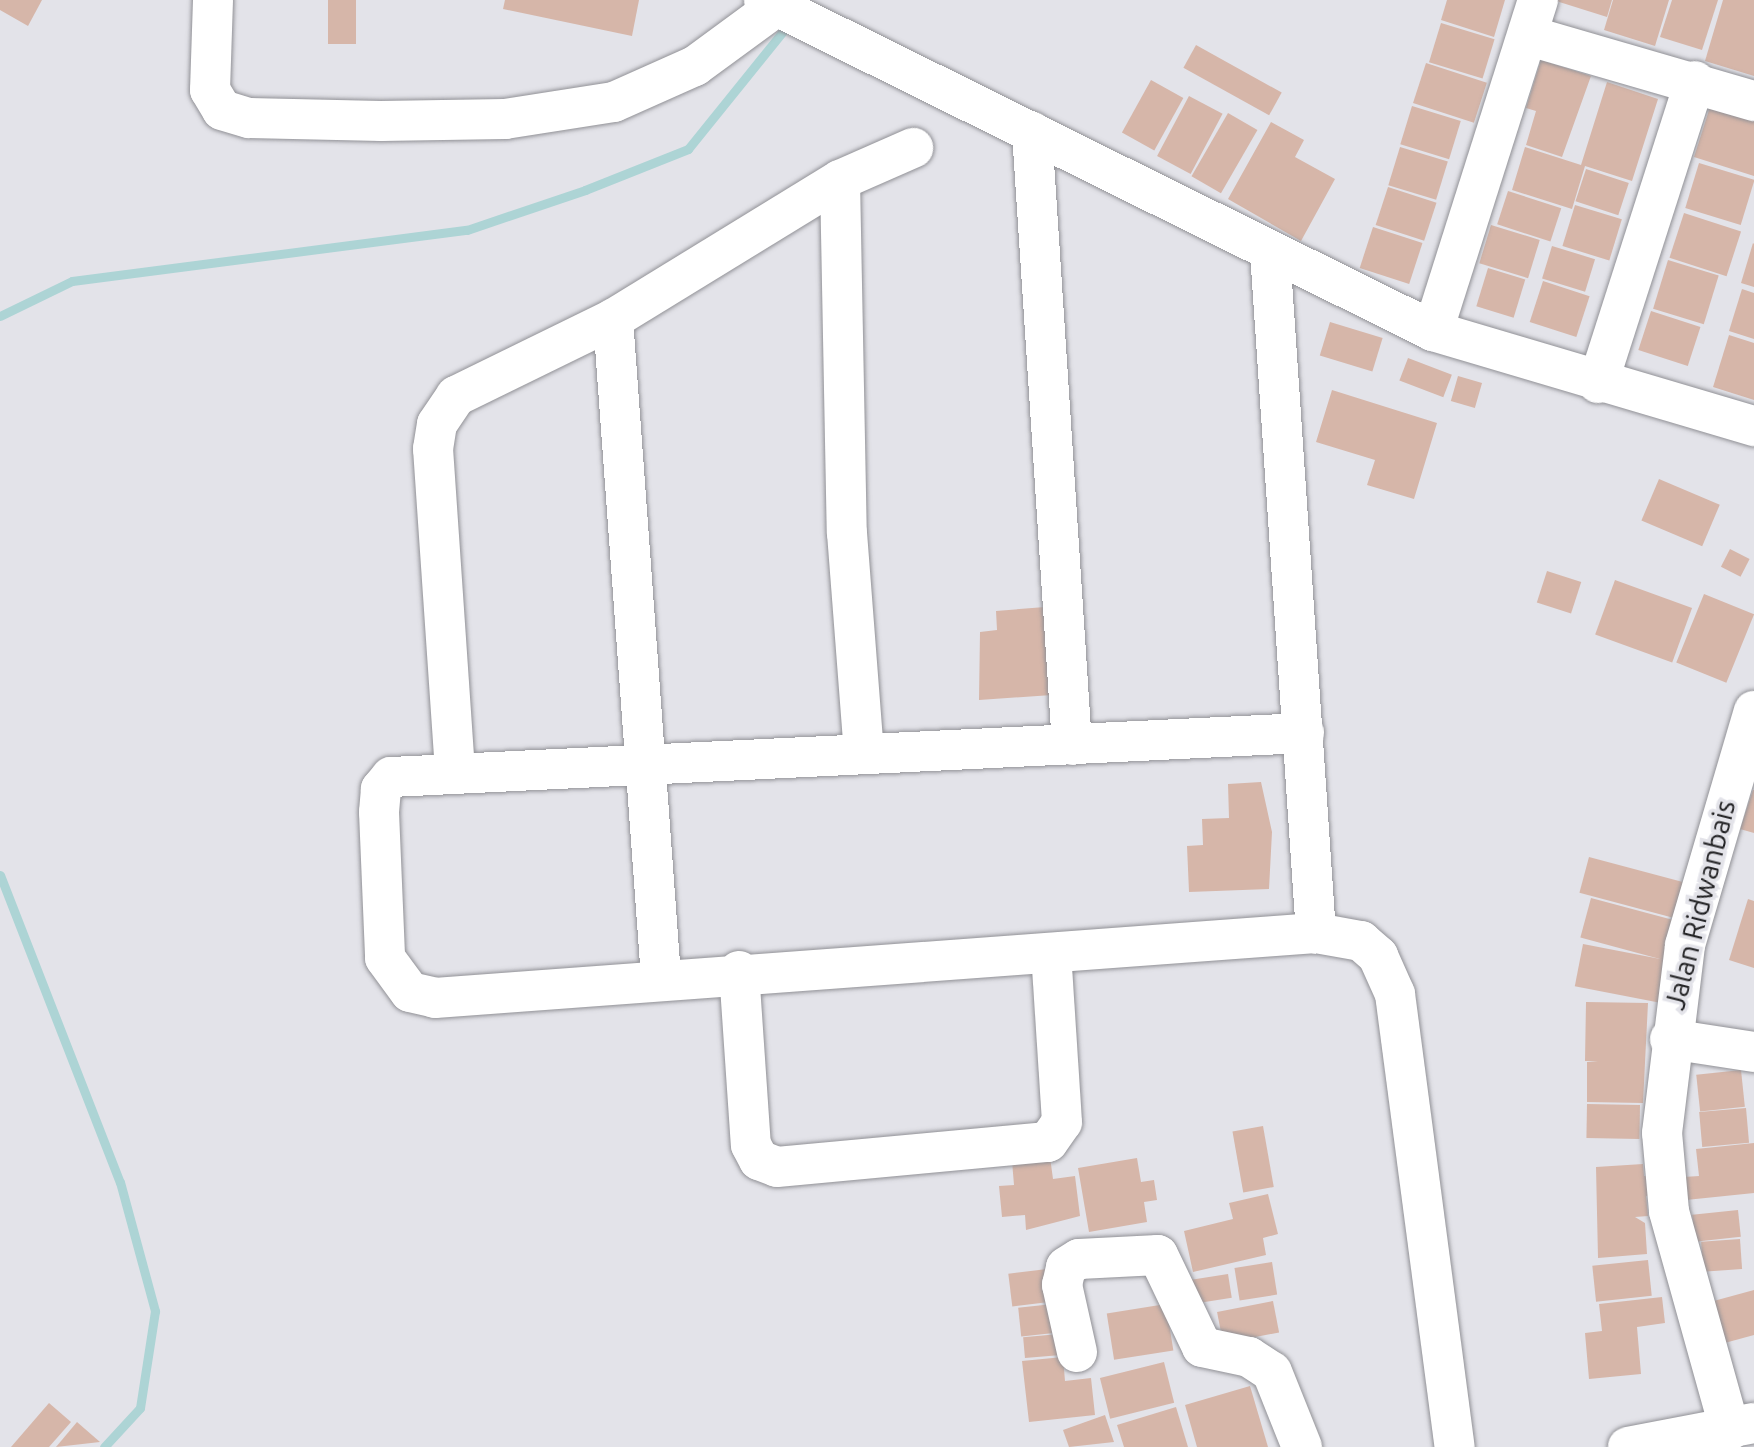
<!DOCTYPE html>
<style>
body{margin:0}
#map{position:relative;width:1754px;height:1447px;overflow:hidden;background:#e3e3e9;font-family:Ubuntu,sans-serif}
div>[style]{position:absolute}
.stream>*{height:9px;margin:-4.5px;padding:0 4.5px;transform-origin:4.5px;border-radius:4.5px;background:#add4d5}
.building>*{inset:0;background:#d6b6a9;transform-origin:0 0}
.roads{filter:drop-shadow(0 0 2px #919196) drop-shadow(0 0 2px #919196)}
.minor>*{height:40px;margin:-20px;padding:0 20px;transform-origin:20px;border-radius:20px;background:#fff}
span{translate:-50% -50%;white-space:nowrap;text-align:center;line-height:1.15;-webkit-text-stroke:7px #e3e3e9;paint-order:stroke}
.street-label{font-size:28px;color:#202022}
</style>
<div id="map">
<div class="stream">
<i style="left:0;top:316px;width:80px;rotate:-25.9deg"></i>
<i style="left:72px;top:281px;width:398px;rotate:-7.4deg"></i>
<i style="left:467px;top:230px;width:125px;rotate:-18.7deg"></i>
<i style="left:585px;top:190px;width:111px;rotate:-21.7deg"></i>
<i style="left:688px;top:149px;width:159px;rotate:-51.1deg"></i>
<i style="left:0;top:875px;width:330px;rotate:68.7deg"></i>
<i style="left:120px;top:1182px;width:134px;rotate:74.8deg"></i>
<i style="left:155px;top:1311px;width:98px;rotate:98.8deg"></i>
<i style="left:140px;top:1408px;width:53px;rotate:132.7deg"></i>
</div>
<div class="building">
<i style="clip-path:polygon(0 0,42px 0,28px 26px,0 10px)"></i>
<i style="left:328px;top:0;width:28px;height:44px"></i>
<i style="clip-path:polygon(505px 0,639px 0,632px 36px,503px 9px)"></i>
<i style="clip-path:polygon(1447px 0,1505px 0,1494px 37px,1441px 20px)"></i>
<i style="clip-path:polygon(1553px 0,1612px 0,1607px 17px)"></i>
<i style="clip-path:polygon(1613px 0,1669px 0,1655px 46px,1604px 30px)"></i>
<i style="clip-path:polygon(1672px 0,1718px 0,1702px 50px,1660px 37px)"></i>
<i style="clip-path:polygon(1723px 0,1754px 0,1754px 76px,1705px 61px)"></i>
<i style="left:1441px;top:23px;width:56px;height:41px;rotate:17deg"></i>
<i style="left:1196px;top:45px;width:98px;height:26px;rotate:29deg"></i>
<i style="clip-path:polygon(1541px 60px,1591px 76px,1562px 157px,1526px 145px,1536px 111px,1526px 108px)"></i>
<i style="left:1426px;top:63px;width:64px;height:42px;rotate:18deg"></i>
<i style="left:1151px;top:80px;width:37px;height:60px;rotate:29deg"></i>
<i style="clip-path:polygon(1607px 82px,1658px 99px,1632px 181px,1585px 166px,1572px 209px,1512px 190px,1525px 147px,1581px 165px)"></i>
<i style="left:1189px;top:96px;width:38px;height:68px;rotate:28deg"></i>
<i style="left:1412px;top:106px;width:51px;height:40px;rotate:17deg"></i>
<i style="clip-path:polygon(1710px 107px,1754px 121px,1754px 176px,1694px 157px)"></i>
<i style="left:1228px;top:113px;width:34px;height:73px;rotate:30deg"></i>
<i style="clip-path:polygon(1271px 122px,1304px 140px,1295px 157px,1335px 179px,1301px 241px,1228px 199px)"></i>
<i style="left:1400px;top:147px;width:50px;height:40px;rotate:17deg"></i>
<i style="left:1699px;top:163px;width:58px;height:47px;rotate:17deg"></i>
<i style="left:1586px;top:169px;width:45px;height:34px;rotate:18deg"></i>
<i style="left:1388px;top:187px;width:51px;height:40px;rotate:18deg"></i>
<i style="left:1508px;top:191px;width:56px;height:35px;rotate:18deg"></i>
<i style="left:1575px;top:205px;width:49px;height:43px;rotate:17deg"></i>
<i style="left:1684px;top:213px;width:60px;height:47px;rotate:18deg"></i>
<i style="left:1491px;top:225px;width:51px;height:40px;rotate:17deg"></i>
<i style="left:1373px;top:227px;width:52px;height:43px;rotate:18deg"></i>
<i style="clip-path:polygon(1753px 243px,1754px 244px,1754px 287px,1741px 283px)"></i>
<i style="left:1552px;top:246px;width:45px;height:34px;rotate:17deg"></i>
<i style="left:1668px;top:260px;width:53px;height:51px;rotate:17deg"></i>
<i style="left:1488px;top:268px;width:39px;height:40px;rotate:17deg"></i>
<i style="left:1543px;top:281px;width:49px;height:43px;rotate:18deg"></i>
<i style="clip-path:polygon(1742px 289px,1754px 293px,1754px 339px,1729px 331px)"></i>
<i style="left:1651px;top:311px;width:52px;height:41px;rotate:18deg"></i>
<i style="left:1330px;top:322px;width:55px;height:35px;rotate:17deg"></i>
<i style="clip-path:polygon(1729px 335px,1754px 343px,1754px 400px,1713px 387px)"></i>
<i style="left:1408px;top:358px;width:47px;height:24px;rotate:21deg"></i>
<i style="left:1458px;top:376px;width:25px;height:26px;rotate:16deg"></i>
<i style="clip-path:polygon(1332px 390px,1437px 423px,1414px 499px,1367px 485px,1375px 460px,1316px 442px)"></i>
<i style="left:1659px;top:479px;width:66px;height:45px;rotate:23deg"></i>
<i style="left:1730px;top:549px;width:22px;height:20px;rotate:27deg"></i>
<i style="left:1547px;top:571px;width:36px;height:33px;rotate:18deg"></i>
<i style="left:1615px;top:580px;width:82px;height:58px;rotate:20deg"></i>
<i style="left:1704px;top:594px;width:54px;height:74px;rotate:22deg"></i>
<i style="clip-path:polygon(1045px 607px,1052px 695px,979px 700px,980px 632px,997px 630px,996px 611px)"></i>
<i style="clip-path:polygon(1261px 782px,1272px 832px,1269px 889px,1189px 892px,1187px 846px,1203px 845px,1202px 819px,1229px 818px,1228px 784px)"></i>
<i style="clip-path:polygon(1753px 790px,1754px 790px,1754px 833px,1740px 829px)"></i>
<i style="left:1589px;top:857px;width:98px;height:37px;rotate:15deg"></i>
<i style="left:1591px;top:898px;width:90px;height:41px;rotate:15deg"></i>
<i style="clip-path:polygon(1748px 899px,1754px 901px,1754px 968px,1729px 960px)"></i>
<i style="left:1583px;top:944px;width:92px;height:43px;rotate:11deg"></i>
<i style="clip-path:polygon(1586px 1002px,1648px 1003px,1643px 1103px,1587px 1102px,1587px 1062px,1598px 1061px,1585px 1061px)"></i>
<i style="left:1741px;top:1070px;width:37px;height:45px;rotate:84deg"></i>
<i style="left:1587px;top:1104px;width:53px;height:34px;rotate:1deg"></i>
<i style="left:1746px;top:1108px;width:35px;height:47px;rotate:85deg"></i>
<i style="left:1263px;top:1126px;width:62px;height:31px;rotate:80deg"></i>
<i style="clip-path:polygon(1754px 1143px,1754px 1193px,1686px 1200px,1684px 1177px,1699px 1176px,1696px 1149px)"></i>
<i style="clip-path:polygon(1050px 1157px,1053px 1179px,1075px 1176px,1080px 1216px,1026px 1230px,1025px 1215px,1002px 1217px,999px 1186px,1014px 1185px,1012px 1161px)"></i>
<i style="clip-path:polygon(1137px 1158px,1141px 1182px,1154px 1180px,1157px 1200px,1144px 1202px,1147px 1222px,1089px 1232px,1078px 1168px)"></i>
<i style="clip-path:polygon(1643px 1164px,1644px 1176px,1654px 1176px,1655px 1195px,1646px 1196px,1648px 1216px,1635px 1217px,1645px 1223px,1647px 1254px,1598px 1258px,1596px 1167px)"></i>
<i style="clip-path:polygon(1268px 1194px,1278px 1234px,1263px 1238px,1266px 1255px,1193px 1272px,1184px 1231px,1233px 1219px,1229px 1203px)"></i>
<i style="left:1738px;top:1210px;width:27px;height:46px;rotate:84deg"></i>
<i style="left:1740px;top:1239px;width:30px;height:39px;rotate:86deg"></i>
<i style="left:1648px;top:1260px;width:36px;height:56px;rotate:84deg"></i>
<i style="left:1272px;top:1262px;width:33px;height:38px;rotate:81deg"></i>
<i style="left:1047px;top:1269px;width:33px;height:39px;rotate:83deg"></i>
<i style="left:1228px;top:1274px;width:24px;height:37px;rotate:81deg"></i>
<i style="clip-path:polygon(1754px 1290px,1754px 1335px,1721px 1344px,1710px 1302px)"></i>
<i style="clip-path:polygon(1662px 1297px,1665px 1323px,1637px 1327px,1641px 1374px,1589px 1379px,1585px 1333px,1602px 1331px,1599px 1304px)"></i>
<i style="left:1273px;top:1301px;width:32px;height:57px;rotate:79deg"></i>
<i style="left:1053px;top:1304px;width:29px;height:35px;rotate:84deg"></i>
<i style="left:1166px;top:1304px;width:47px;height:60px;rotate:81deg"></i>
<i style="left:1059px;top:1334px;width:21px;height:36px;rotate:85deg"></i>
<i style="clip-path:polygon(1063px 1357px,1065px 1381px,1091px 1378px,1095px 1415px,1029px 1422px,1022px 1361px)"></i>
<i style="left:1164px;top:1362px;width:42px;height:66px;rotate:76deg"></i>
<i style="clip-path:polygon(1250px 1386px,1268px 1447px,1197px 1447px,1185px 1405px)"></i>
<i style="clip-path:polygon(49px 1403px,71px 1422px,49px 1447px,11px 1447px)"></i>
<i style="clip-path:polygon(1176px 1407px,1188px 1447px,1124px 1447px,1117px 1425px)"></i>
<i style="clip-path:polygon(1105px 1415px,1114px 1442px,1069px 1447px,1063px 1430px)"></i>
<i style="clip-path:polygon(77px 1422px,100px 1442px,56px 1447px)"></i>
</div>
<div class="roads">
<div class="minor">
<i style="left:213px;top:0;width:90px;rotate:91.9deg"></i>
<i style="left:210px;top:90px;width:23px;rotate:59deg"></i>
<i style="left:222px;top:110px;width:28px;rotate:17deg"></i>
<i style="left:249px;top:118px;width:132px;rotate:1.3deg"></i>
<i style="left:381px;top:121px;width:124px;rotate:-0.9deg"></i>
<i style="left:505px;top:119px;width:110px;rotate:-8.9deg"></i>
<i style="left:614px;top:102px;width:89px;rotate:-24deg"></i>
<i style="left:695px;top:66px;width:103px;rotate:-36.3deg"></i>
<i style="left:764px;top:0;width:746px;rotate:26.32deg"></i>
<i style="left:1433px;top:331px;width:335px;rotate:16.5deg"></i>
<i style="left:1530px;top:36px;width:233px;rotate:16.2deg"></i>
<i style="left:1032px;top:132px;width:614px;rotate:86.27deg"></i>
<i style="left:840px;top:180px;width:353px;rotate:88.9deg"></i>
<i style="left:847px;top:533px;width:221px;rotate:85.6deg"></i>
<i style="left:1270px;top:252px;width:683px;rotate:86.14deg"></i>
<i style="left:613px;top:319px;width:661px;rotate:85.83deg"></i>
<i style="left:1433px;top:331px;width:347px;rotate:-72.4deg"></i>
<i style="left:1598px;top:383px;width:317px;rotate:-72.2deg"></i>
<i style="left:1304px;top:733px;width:914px;rotate:177.24deg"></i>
<i style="left:391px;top:777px;width:16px;rotate:130deg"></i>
<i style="left:381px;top:789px;width:23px;rotate:95deg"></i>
<i style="left:379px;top:812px;width:146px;rotate:87.6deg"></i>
<i style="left:385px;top:958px;width:42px;rotate:53.7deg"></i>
<i style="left:410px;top:992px;width:26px;rotate:13deg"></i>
<i style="left:435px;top:998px;width:883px;rotate:-4.22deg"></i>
<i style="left:1316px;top:933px;width:46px;rotate:10.1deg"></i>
<i style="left:1361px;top:941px;width:23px;rotate:41deg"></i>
<i style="left:1378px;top:956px;width:42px;rotate:65.9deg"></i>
<i style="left:1395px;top:994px;width:457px;rotate:82.5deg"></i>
<i style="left:455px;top:771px;width:323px;rotate:-93.9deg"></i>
<i style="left:433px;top:449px;width:25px;rotate:-81deg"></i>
<i style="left:437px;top:424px;width:34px;rotate:-56deg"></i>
<i style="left:456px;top:396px;width:175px;rotate:-26.1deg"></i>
<i style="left:613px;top:319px;width:266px;rotate:-31.5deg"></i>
<i style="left:840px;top:180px;width:80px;rotate:-23.7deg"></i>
<i style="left:739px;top:971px;width:174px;rotate:86.1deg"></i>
<i style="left:751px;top:1145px;width:17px;rotate:62deg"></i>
<i style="left:759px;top:1160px;width:19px;rotate:21deg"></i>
<i style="left:777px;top:1167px;width:272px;rotate:-5.3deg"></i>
<i style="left:1048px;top:1142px;width:24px;rotate:-55deg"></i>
<i style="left:1062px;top:1122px;width:169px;rotate:-93.7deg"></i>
<i style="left:1670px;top:1039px;width:85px;rotate:8.8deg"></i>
<i style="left:1077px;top:1352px;width:69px;rotate:-102.6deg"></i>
<i style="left:1062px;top:1285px;width:18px;rotate:-77deg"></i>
<i style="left:1066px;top:1267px;width:15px;rotate:-32deg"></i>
<i style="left:1079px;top:1259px;width:79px;rotate:-2.9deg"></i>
<i style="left:1158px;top:1255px;width:102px;rotate:64.4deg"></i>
<i style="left:1202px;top:1347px;width:48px;rotate:12deg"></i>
<i style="left:1249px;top:1357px;width:27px;rotate:33deg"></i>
<i style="left:1272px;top:1372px;width:81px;rotate:68.2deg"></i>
<i style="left:1730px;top:1430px;width:227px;rotate:-105.6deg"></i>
<i style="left:1669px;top:1211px;width:78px;rotate:-95.1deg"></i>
<i style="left:1662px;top:1133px;width:189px;rotate:-83deg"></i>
<i style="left:1685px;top:945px;width:244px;rotate:-73.6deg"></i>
<i style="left:1628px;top:1447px;width:128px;rotate:-10.8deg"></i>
</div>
</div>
<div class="street-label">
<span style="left:1700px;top:905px;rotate:-76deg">Jalan Ridwanbais</span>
</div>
</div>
